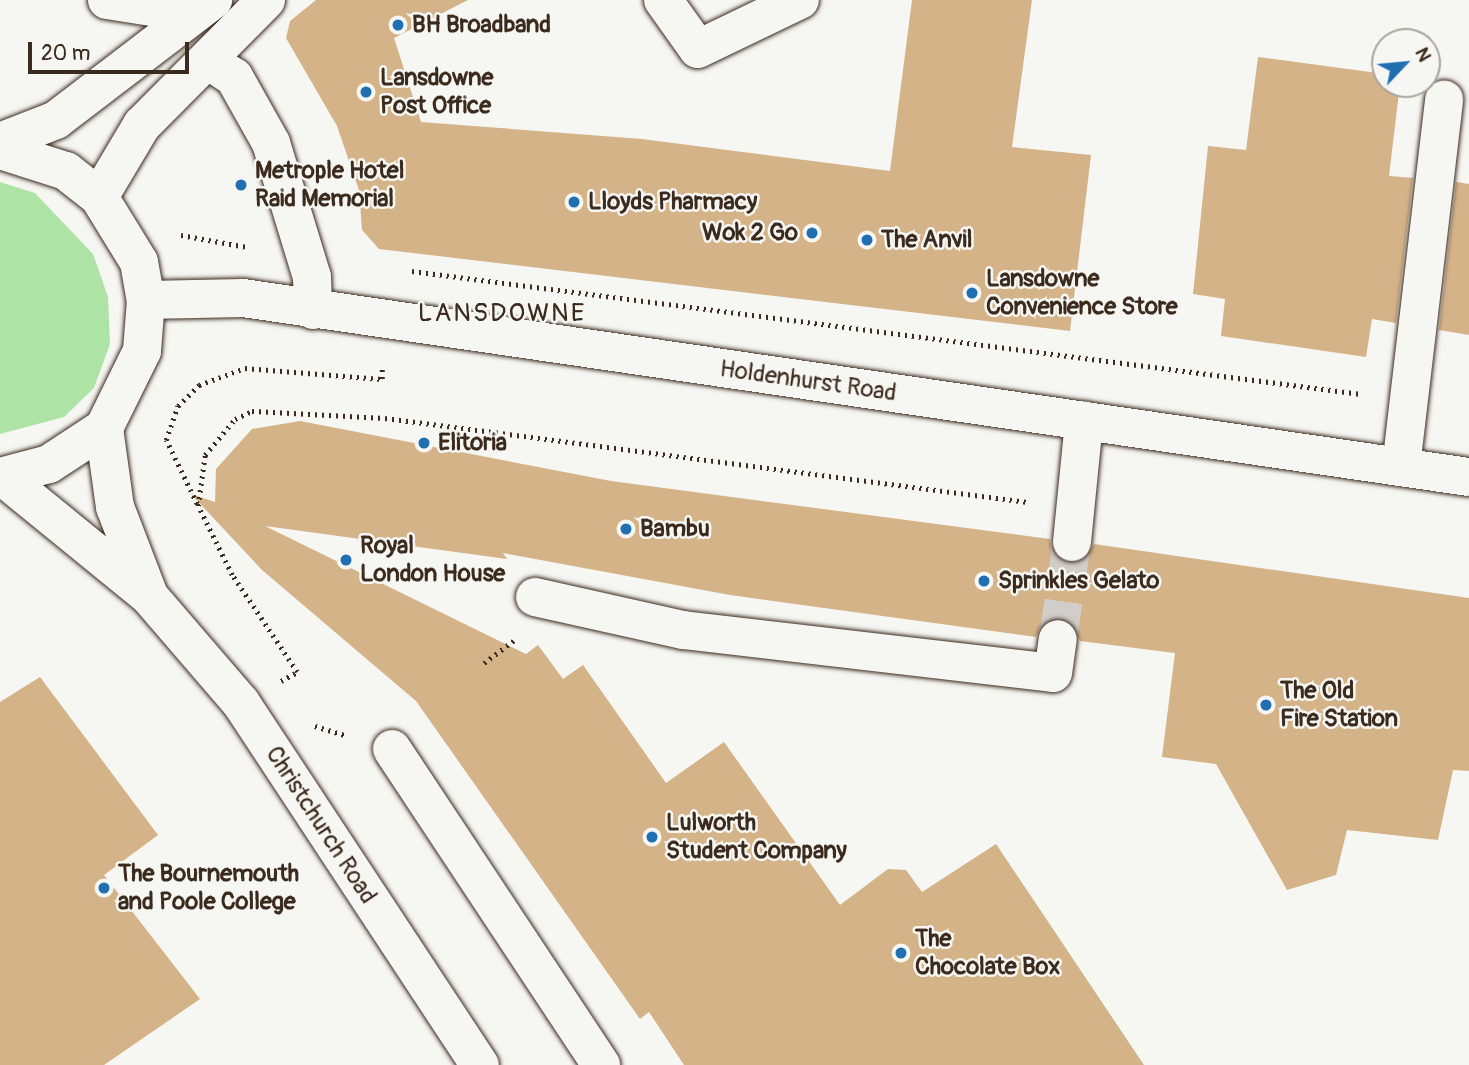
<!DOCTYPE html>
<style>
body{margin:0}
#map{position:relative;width:1469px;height:1065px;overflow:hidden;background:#f6f6f2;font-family:Pangolin,sans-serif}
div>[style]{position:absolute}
.green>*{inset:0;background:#aee3a6}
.building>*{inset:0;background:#d5b388}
.minor-tunnel>*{height:38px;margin-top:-19px;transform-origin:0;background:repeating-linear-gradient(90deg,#d1cdc8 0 38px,transparent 0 57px)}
.path>*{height:4.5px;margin-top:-2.25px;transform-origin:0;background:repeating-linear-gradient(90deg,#3b2a1e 0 2px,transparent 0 7px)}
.roads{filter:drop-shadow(0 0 2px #3b2a1e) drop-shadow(0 0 2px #3b2a1e)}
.minor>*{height:38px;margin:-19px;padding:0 19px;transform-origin:19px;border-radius:19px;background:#f6f6f2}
.major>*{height:38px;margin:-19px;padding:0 19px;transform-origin:19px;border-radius:19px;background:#f6f6f2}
.dots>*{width:19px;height:19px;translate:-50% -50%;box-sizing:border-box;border:4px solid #f6f6f2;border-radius:50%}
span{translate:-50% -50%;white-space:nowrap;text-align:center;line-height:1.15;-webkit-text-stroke:5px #f6f6f2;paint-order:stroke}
.poi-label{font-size:24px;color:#3b2a1e;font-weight:700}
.left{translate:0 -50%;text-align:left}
.right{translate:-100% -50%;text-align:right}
.street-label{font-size:24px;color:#3b2a1e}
.neighbourhood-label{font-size:26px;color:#3b2a1e;letter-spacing:2px}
.north{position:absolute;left:1371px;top:28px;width:70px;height:70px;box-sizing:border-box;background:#f6f6f2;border:2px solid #aba49d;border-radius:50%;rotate:64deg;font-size:19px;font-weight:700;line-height:28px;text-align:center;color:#3b2a1e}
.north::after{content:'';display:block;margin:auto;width:24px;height:32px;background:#1f6fb2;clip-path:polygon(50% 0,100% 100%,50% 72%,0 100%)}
.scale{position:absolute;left:28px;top:42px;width:161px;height:32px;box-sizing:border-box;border:4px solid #3b2a1e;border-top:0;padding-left:9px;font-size:21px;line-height:24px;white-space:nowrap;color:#3b2a1e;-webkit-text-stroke:5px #f6f6f2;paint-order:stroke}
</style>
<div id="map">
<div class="green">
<i style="clip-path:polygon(0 182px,35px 193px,93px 254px,108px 297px,110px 344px,94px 388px,64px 417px,0 434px)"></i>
</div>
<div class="building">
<i style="clip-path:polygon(316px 0,468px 0,394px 38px,421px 122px,642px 139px,890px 171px,912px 0,1032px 0,1012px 147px,1091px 155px,1070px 331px,379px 249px,362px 230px,359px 190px,337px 126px,286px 38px,290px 21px)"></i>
<i style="clip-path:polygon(1258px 57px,1385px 74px,1385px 84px,1400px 84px,1389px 176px,1413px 178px,1396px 323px,1372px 319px,1366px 357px,1221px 336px,1225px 299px,1193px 294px,1208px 146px,1246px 150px)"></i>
<i style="clip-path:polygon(1456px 182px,1469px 184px,1469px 335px,1439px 330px)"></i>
<i style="clip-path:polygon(300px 421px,611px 481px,1050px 539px,1052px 552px,1069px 564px,1082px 562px,1094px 544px,1469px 598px,1469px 771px,1453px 770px,1438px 840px,1347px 830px,1336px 875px,1287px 890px,1216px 764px,1162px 757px,1175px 653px,1080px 641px,1072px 622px,1060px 617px,1041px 625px,1036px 637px,730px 595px,503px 553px,507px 559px,265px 526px,526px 654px,538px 645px,563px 679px,583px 665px,666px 783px,724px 742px,840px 905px,888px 869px,906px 870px,922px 892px,996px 844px,1144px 1065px,684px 1065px,649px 1012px,640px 1019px,416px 701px,262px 570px,191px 494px,215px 502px,216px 469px,252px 429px)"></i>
<i style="clip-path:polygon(40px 677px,158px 835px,104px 875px,200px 999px,104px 1065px,0 1065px,0 702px)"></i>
</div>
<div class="minor-tunnel">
<i style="left:1058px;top:639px;width:98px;rotate:-81.8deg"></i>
</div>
<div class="path">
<i style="left:181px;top:235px;width:67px;rotate:10.3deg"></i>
<i style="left:412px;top:271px;width:957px;rotate:7.38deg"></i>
<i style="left:197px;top:504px;width:71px;rotate:-115.8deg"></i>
<i style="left:166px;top:440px;width:36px;rotate:-71deg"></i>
<i style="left:178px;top:406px;width:30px;rotate:-45deg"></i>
<i style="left:199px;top:385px;width:49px;rotate:-20.3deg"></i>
<i style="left:245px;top:368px;width:137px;rotate:4.6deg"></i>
<i style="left:382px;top:379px;width:13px;rotate:-90deg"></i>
<i style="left:484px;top:663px;width:38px;rotate:-37deg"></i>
<i style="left:281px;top:681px;width:18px;rotate:-29deg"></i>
<i style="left:297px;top:672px;width:117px;rotate:-123.8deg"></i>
<i style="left:232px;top:575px;width:77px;rotate:-116.2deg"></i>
<i style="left:198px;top:506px;width:51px;rotate:-82.2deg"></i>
<i style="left:205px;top:455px;width:47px;rotate:-50.2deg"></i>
<i style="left:235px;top:419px;width:19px;rotate:-25deg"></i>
<i style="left:252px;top:411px;width:133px;rotate:3deg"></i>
<i style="left:385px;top:418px;width:648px;rotate:7.44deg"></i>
<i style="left:315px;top:726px;width:34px;rotate:17deg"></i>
</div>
<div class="roads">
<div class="minor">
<i style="left:107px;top:0;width:58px;rotate:9deg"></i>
<i style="left:164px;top:9px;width:21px;rotate:45deg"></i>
<i style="left:663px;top:0;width:60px;rotate:54.5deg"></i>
<i style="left:698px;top:49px;width:113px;rotate:-25.7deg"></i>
<i style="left:209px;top:61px;width:30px;rotate:33deg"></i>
<i style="left:234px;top:77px;width:76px;rotate:60.7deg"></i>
<i style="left:271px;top:143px;width:140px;rotate:73deg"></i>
<i style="left:312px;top:277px;width:33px;rotate:88deg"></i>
<i style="left:1401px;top:467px;width:370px;rotate:-83.3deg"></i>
<i style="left:1072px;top:542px;width:122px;rotate:-84.3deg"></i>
<i style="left:535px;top:597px;width:152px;rotate:12.6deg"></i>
<i style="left:683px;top:630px;width:372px;rotate:6.6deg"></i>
<i style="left:1053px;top:673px;width:34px;rotate:-82deg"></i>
<i style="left:392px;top:749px;width:379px;rotate:56.5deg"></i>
</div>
<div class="major">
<i style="left:0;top:142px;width:60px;rotate:-21.4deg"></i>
<i style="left:56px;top:120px;width:198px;rotate:-37.4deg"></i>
<i style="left:0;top:150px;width:69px;rotate:17.7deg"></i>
<i style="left:66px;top:171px;width:42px;rotate:38.2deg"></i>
<i style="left:99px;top:197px;width:76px;rotate:58.4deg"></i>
<i style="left:139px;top:262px;width:39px;rotate:80deg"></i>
<i style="left:146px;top:300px;width:51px;rotate:94.5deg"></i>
<i style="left:142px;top:351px;width:86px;rotate:116.3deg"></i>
<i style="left:104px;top:428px;width:66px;rotate:146.8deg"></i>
<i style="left:49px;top:464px;width:51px;rotate:165.1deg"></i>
<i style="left:99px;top:197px;width:84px;rotate:-59.2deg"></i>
<i style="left:142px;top:125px;width:176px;rotate:-45.2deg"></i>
<i style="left:146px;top:300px;width:97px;rotate:-1.2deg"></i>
<i style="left:243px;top:298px;width:1239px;rotate:8.31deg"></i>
<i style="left:104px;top:428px;width:80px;rotate:82.1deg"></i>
<i style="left:115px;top:507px;width:92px;rotate:69deg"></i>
<i style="left:3px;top:477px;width:188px;rotate:39.2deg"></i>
<i style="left:149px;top:596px;width:141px;rotate:49.3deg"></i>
<i style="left:241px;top:703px;width:434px;rotate:56.6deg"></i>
</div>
</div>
<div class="dots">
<i style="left:398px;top:25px;background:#1f6fb2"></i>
<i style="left:366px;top:92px;background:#1f6fb2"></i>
<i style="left:241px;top:185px;background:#1f6fb2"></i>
<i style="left:574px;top:202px;background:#1f6fb2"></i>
<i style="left:812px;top:233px;background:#1f6fb2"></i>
<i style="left:867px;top:240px;background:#1f6fb2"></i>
<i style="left:972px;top:293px;background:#1f6fb2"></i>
<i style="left:424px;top:443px;background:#1f6fb2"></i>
<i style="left:626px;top:529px;background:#1f6fb2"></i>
<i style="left:346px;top:560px;background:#1f6fb2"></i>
<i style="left:984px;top:581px;background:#1f6fb2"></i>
<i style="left:1266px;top:705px;background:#1f6fb2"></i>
<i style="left:652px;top:837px;background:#1f6fb2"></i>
<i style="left:104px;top:888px;background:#1f6fb2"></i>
<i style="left:901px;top:953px;background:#1f6fb2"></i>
</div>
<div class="poi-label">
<span class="left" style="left:412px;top:25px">BH Broadband</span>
<span class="left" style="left:380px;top:92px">Lansdowne<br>Post Office</span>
<span class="left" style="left:255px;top:185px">Metrople Hotel<br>Raid Memorial</span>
<span class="left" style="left:588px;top:202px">Lloyds Pharmacy</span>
<span class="right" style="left:798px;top:233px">Wok 2 Go</span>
<span class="left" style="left:881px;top:240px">The Anvil</span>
<span class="left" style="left:986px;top:293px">Lansdowne<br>Convenience Store</span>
<span class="left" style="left:438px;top:443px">Elitoria</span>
<span class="left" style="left:640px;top:529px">Bambu</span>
<span class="left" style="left:360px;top:560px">Royal<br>London House</span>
<span class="left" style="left:998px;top:581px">Sprinkles Gelato</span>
<span class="left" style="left:1280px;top:705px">The Old<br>Fire Station</span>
<span class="left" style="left:666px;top:837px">Lulworth<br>Student Company</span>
<span class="left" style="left:118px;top:888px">The Bournemouth<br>and Poole College</span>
<span class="left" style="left:915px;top:953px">The<br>Chocolate Box</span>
</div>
<div class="street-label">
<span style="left:808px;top:381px;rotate:8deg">Holdenhurst Road</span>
<span style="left:321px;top:825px;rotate:57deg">Christchurch Road</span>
</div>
<div class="neighbourhood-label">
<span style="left:502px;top:314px">LANSDOWNE</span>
</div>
<div class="north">N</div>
<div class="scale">20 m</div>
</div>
